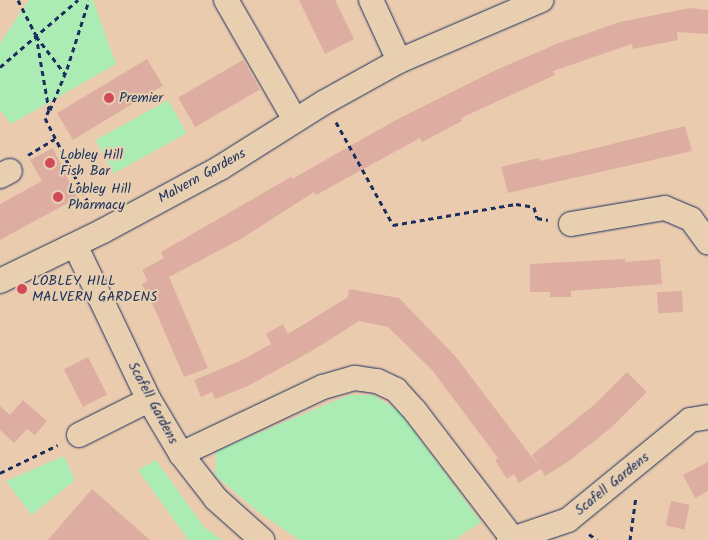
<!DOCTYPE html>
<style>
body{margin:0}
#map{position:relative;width:708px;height:540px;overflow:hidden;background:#eacbae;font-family:Kalam,sans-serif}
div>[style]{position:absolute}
.green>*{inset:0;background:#abecb4;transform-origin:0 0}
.building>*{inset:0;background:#deada2;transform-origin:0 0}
.path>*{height:3px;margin-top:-1.5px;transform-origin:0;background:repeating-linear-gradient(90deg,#1b2f5e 0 5px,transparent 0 9px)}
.roads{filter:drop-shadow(0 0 1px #1b2f5e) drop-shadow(0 0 1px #1b2f5e)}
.minor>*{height:24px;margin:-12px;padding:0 12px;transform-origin:12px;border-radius:12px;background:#e7cfaf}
.dots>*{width:14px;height:14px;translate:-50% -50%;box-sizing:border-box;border:2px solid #e7cfaf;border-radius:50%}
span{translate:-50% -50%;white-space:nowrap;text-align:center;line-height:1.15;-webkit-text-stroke:4px #e7cfaf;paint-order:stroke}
.poi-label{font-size:14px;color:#1b2f5e}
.left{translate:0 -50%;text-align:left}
.street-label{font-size:14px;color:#1b2f5e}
</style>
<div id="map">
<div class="green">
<i style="clip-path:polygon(29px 0,93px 0,116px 64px,11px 124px,0 110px,0 43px)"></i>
<i style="left:168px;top:100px;width:38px;height:83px;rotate:61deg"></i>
<i style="clip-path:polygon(349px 395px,373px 395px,399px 411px,481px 522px,454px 540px,299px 540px,257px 511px,215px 475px,216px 451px)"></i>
<i style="clip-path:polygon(64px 456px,75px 480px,32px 515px,6px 481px)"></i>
<i style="clip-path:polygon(156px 460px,204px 527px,222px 540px,186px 540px,187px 538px,138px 470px)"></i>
</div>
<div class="building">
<i style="clip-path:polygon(299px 0,335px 0,354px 39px,325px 54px)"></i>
<i style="clip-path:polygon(690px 8px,708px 10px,708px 34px,677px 32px,678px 40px,633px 49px,632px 44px,553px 71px,555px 75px,461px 118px,462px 121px,422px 142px,420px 138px,316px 195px,314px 192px,241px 239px,169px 277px,208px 368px,184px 377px,156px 312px,142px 284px,148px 281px,142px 270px,164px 258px,161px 252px,291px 177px,292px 179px,396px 120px,496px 70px,559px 43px,620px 22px)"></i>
<i style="left:147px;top:59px;width:31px;height:105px;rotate:59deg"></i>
<i style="left:243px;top:60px;width:34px;height:75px;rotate:60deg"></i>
<i style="clip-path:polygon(685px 126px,692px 151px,508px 193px,501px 167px,539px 158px,540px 161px,584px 151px)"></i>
<i style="clip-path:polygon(53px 148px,77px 198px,0 240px,0 204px,42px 181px,30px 160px)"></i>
<i style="clip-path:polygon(625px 259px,625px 262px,660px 259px,662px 284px,571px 291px,571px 297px,550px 297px,550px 292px,530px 292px,530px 264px)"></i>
<i style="clip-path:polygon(349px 289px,399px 298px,456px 357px,541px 469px,532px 455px,594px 405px,627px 372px,647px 392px,612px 427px,569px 461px,545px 476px,541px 469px,519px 483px,514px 474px,507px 479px,495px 460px,498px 458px,432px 370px,388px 327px,359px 321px,315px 349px,248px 386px,215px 399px,212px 392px,201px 397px,194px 380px,240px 361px,271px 344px,266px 334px,283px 324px,288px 334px,348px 297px)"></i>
<i style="left:682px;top:291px;width:21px;height:25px;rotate:87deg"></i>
<i style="left:88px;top:357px;width:42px;height:27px;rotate:63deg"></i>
<i style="clip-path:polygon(23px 400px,47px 421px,35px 435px,27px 429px,14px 443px,0 430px,0 406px,10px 415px)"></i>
<i style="clip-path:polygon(708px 462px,708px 491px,695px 498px,683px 475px)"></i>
<i style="clip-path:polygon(92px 489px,150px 540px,48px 540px)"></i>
<i style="left:671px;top:501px;width:19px;height:25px;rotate:12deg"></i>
</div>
<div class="path">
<i style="left:18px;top:0;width:39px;rotate:63deg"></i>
<i style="left:36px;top:35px;width:76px;rotate:80.2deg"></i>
<i style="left:49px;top:110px;width:9px;rotate:117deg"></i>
<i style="left:45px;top:118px;width:103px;rotate:62.9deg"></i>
<i style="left:36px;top:36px;width:48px;rotate:52.7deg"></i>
<i style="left:0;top:67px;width:103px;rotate:-40.7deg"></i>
<i style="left:50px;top:110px;width:44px;rotate:-67.5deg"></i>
<i style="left:67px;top:69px;width:72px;rotate:-72.3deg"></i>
<i style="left:336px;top:122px;width:118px;rotate:61deg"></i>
<i style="left:393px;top:225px;width:125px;rotate:-9.7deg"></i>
<i style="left:516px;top:204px;width:18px;rotate:9deg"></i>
<i style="left:534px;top:207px;width:11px;rotate:75deg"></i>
<i style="left:537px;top:218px;width:11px;rotate:10deg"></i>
<i style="left:28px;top:155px;width:31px;rotate:-31deg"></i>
<i style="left:0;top:473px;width:64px;rotate:-25.8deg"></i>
<i style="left:589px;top:534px;width:10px;rotate:37deg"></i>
<i style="left:630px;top:540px;width:44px;rotate:-82.2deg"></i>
</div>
<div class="roads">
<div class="minor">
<i style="left:226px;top:0;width:138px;rotate:60.1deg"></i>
<i style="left:371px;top:0;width:67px;rotate:65.3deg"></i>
<i style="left:0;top:176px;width:11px;rotate:-27deg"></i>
<i style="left:571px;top:224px;width:95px;rotate:-9.7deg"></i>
<i style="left:665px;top:208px;width:28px;rotate:23deg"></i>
<i style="left:691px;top:219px;width:29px;rotate:54deg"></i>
<i style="left:75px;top:245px;width:172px;rotate:64.5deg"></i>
<i style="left:149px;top:400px;width:63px;rotate:59.3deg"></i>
<i style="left:181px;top:454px;width:57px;rotate:52.1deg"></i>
<i style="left:216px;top:499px;width:62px;rotate:41.7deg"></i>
<i style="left:0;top:281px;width:114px;rotate:-25.9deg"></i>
<i style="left:103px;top:231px;width:133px;rotate:-28.3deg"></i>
<i style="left:220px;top:168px;width:124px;rotate:-32.2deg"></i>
<i style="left:325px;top:102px;width:85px;rotate:-29deg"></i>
<i style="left:399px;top:61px;width:155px;rotate:-23.2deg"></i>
<i style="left:79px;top:435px;width:78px;rotate:-26.6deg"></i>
<i style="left:181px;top:454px;width:157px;rotate:-25.3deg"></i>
<i style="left:323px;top:387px;width:33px;rotate:-16deg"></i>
<i style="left:355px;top:378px;width:22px;rotate:8deg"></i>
<i style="left:377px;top:381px;width:21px;rotate:25deg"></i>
<i style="left:396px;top:390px;width:28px;rotate:48deg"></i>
<i style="left:415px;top:411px;width:161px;rotate:52.6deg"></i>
<i style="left:509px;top:540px;width:62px;rotate:-18.7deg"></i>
<i style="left:568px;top:520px;width:158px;rotate:-39.3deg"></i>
<i style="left:690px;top:420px;width:18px;rotate:-9deg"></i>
</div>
</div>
<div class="dots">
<i style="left:109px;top:98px;background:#d1495b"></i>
<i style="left:50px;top:163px;background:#d1495b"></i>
<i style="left:58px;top:197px;background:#d1495b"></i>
<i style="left:22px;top:289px;background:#d1495b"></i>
</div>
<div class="poi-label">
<span class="left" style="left:119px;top:98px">Premier</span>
<span class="left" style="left:60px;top:163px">Lobley Hill<br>Fish Bar</span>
<span class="left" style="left:68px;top:197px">Lobley Hill<br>Pharmacy</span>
<span class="left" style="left:32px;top:289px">LOBLEY HILL<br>MALVERN GARDENS</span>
</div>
<div class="street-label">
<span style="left:202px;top:176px;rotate:-29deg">Malvern Gardens</span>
<span style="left:153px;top:403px;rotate:62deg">Scafell Gardens</span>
<span style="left:612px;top:484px;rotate:-39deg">Scafell Gardens</span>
</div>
</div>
